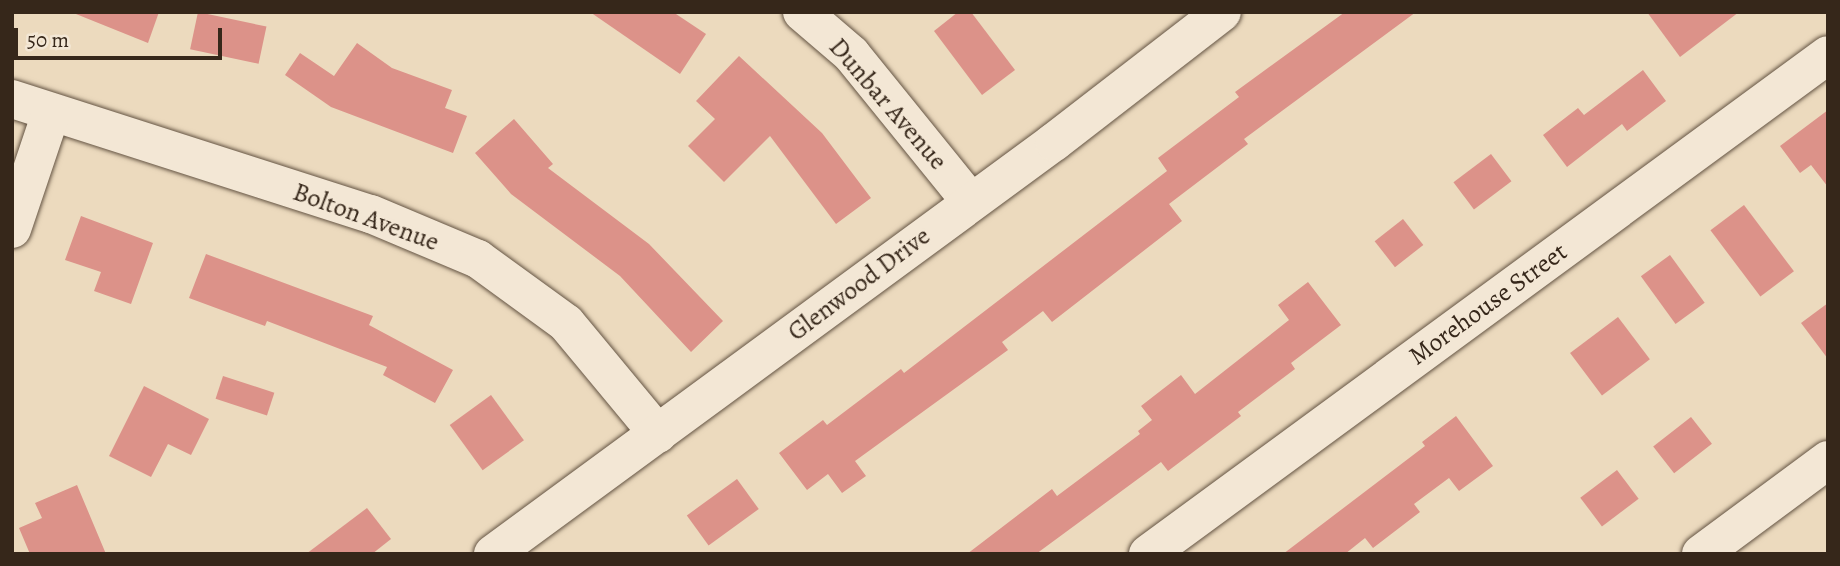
<!DOCTYPE html>
<style>
body{margin:0}
#map{position:relative;width:1840px;height:566px;overflow:hidden;background:#ecdabe;font-family:Alegreya,serif}
div>[style]{position:absolute}
.building>*{inset:0;background:#dc9289;transform-origin:0 0}
.roads{filter:drop-shadow(0 0 2px #645443) drop-shadow(0 0 2px #645443)}
.minor>*{height:38px;margin:-19px;padding:0 19px;transform-origin:19px;border-radius:19px;background:#f3e7d5}
span{translate:-50% -50%;white-space:nowrap;text-align:center;line-height:1.15;-webkit-text-stroke:5px #f3e7d5;paint-order:stroke}
.street-label{font-size:26px;color:#36271a}
.frame{position:absolute;inset:0;border:14px solid #36271a;pointer-events:none}
.scale{position:absolute;left:14px;top:28px;width:208px;height:32px;box-sizing:border-box;border:4px solid #36271a;border-top:0;padding-left:9px;font-size:21px;line-height:24px;white-space:nowrap;color:#36271a;-webkit-text-stroke:5px #f3e7d5;paint-order:stroke}
</style>
<div id="map">
<div class="building">
<i style="clip-path:polygon(71px 12px,159px 12px,148px 43px)"></i>
<i style="left:198px;top:12px;width:70px;height:38px;rotate:12deg"></i>
<i style="clip-path:polygon(590px 12px,673px 12px,706px 34px,680px 74px)"></i>
<i style="clip-path:polygon(958px 12px,971px 12px,1015px 70px,982px 95px,934px 31px)"></i>
<i style="clip-path:polygon(1345px 12px,1416px 12px,1244px 139px,1248px 144px,1169px 204px,1182px 221px,1052px 322px,1043px 311px,1002px 342px,1008px 350px,855px 461px,866px 476px,842px 493px,828px 474px,807px 490px,779px 453px,823px 420px,827px 425px,901px 369px,904px 373px,1167px 171px,1158px 158px,1239px 97px,1235px 92px)"></i>
<i style="clip-path:polygon(1647px 12px,1739px 12px,1680px 57px)"></i>
<i style="clip-path:polygon(357px 43px,392px 68px,452px 90px,445px 108px,467px 116px,453px 153px,331px 107px,285px 75px,300px 53px,334px 76px)"></i>
<i style="clip-path:polygon(739px 56px,822px 133px,871px 198px,836px 224px,770px 136px,724px 182px,688px 146px,715px 119px,696px 101px)"></i>
<i style="clip-path:polygon(1643px 70px,1666px 101px,1627px 131px,1622px 124px,1567px 167px,1543px 135px,1578px 108px,1584px 115px)"></i>
<i style="clip-path:polygon(1828px 110px,1828px 187px,1811px 165px,1800px 173px,1780px 146px)"></i>
<i style="clip-path:polygon(514px 119px,553px 164px,548px 168px,649px 244px,723px 321px,691px 352px,620px 276px,511px 194px,475px 153px)"></i>
<i style="left:1491px;top:154px;width:34px;height:47px;rotate:53deg"></i>
<i style="left:1744px;top:205px;width:83px;height:42px;rotate:53deg"></i>
<i style="clip-path:polygon(81px 216px,153px 243px,131px 304px,94px 291px,101px 272px,65px 260px)"></i>
<i style="left:1403px;top:219px;width:33px;height:36px;rotate:52deg"></i>
<i style="clip-path:polygon(206px 254px,373px 316px,369px 325px,453px 370px,435px 403px,383px 375px,387px 367px,267px 321px,265px 326px,189px 298px)"></i>
<i style="left:1670px;top:255px;width:59px;height:36px;rotate:54deg"></i>
<i style="clip-path:polygon(1308px 282px,1341px 325px,1291px 363px,1295px 369px,1238px 412px,1241px 416px,1168px 471px,1161px 462px,1036px 554px,967px 554px,1052px 489px,1057px 496px,1140px 434px,1138px 431px,1152px 420px,1141px 406px,1181px 375px,1195px 394px,1289px 320px,1278px 305px)"></i>
<i style="clip-path:polygon(1828px 303px,1828px 359px,1801px 323px)"></i>
<i style="left:1618px;top:317px;width:53px;height:60px;rotate:53deg"></i>
<i style="left:223px;top:376px;width:54px;height:24px;rotate:18deg"></i>
<i style="clip-path:polygon(144px 386px,209px 419px,191px 455px,168px 444px,151px 477px,109px 456px)"></i>
<i style="left:491px;top:395px;width:56px;height:51px;rotate:54deg"></i>
<i style="clip-path:polygon(1456px 416px,1493px 466px,1459px 491px,1449px 478px,1414px 504px,1420px 512px,1373px 548px,1365px 538px,1345px 554px,1283px 554px,1425px 446px,1422px 442px)"></i>
<i style="left:1691px;top:417px;width:34px;height:48px;rotate:52deg"></i>
<i style="left:1617px;top:470px;width:36px;height:46px;rotate:53deg"></i>
<i style="left:737px;top:479px;width:37px;height:62px;rotate:54deg"></i>
<i style="clip-path:polygon(77px 485px,106px 554px,30px 554px,19px 528px,42px 518px,35px 503px)"></i>
<i style="clip-path:polygon(367px 508px,391px 539px,372px 554px,306px 554px)"></i>
</div>
<div class="roads">
<div class="minor">
<i style="left:802px;top:12px;width:65px;rotate:40.6deg"></i>
<i style="left:851px;top:54px;width:189px;rotate:51deg"></i>
<i style="left:12px;top:99px;width:377px;rotate:17.8deg"></i>
<i style="left:371px;top:214px;width:116px;rotate:22.8deg"></i>
<i style="left:478px;top:259px;width:109px;rotate:36deg"></i>
<i style="left:566px;top:323px;width:144px;rotate:50.3deg"></i>
<i style="left:12px;top:229px;width:122px;rotate:-71.4deg"></i>
<i style="left:493px;top:554px;width:696px;rotate:-36.29deg"></i>
<i style="left:1054px;top:142px;width:212px;rotate:-37.7deg"></i>
<i style="left:1148px;top:554px;width:843px;rotate:-36.27deg"></i>
<i style="left:1701px;top:554px;width:158px;rotate:-36.5deg"></i>
</div>
</div>
<div class="street-label">
<span style="left:888px;top:104px;rotate:49deg">Dunbar Avenue</span>
<span style="left:366px;top:217px;rotate:20deg">Bolton Avenue</span>
<span style="left:859px;top:284px;rotate:-37deg">Glenwood Drive</span>
<span style="left:1488px;top:304px;rotate:-36deg">Morehouse Street</span>
</div>
<div class="frame"></div>
<div class="scale">50 m</div>
</div>
